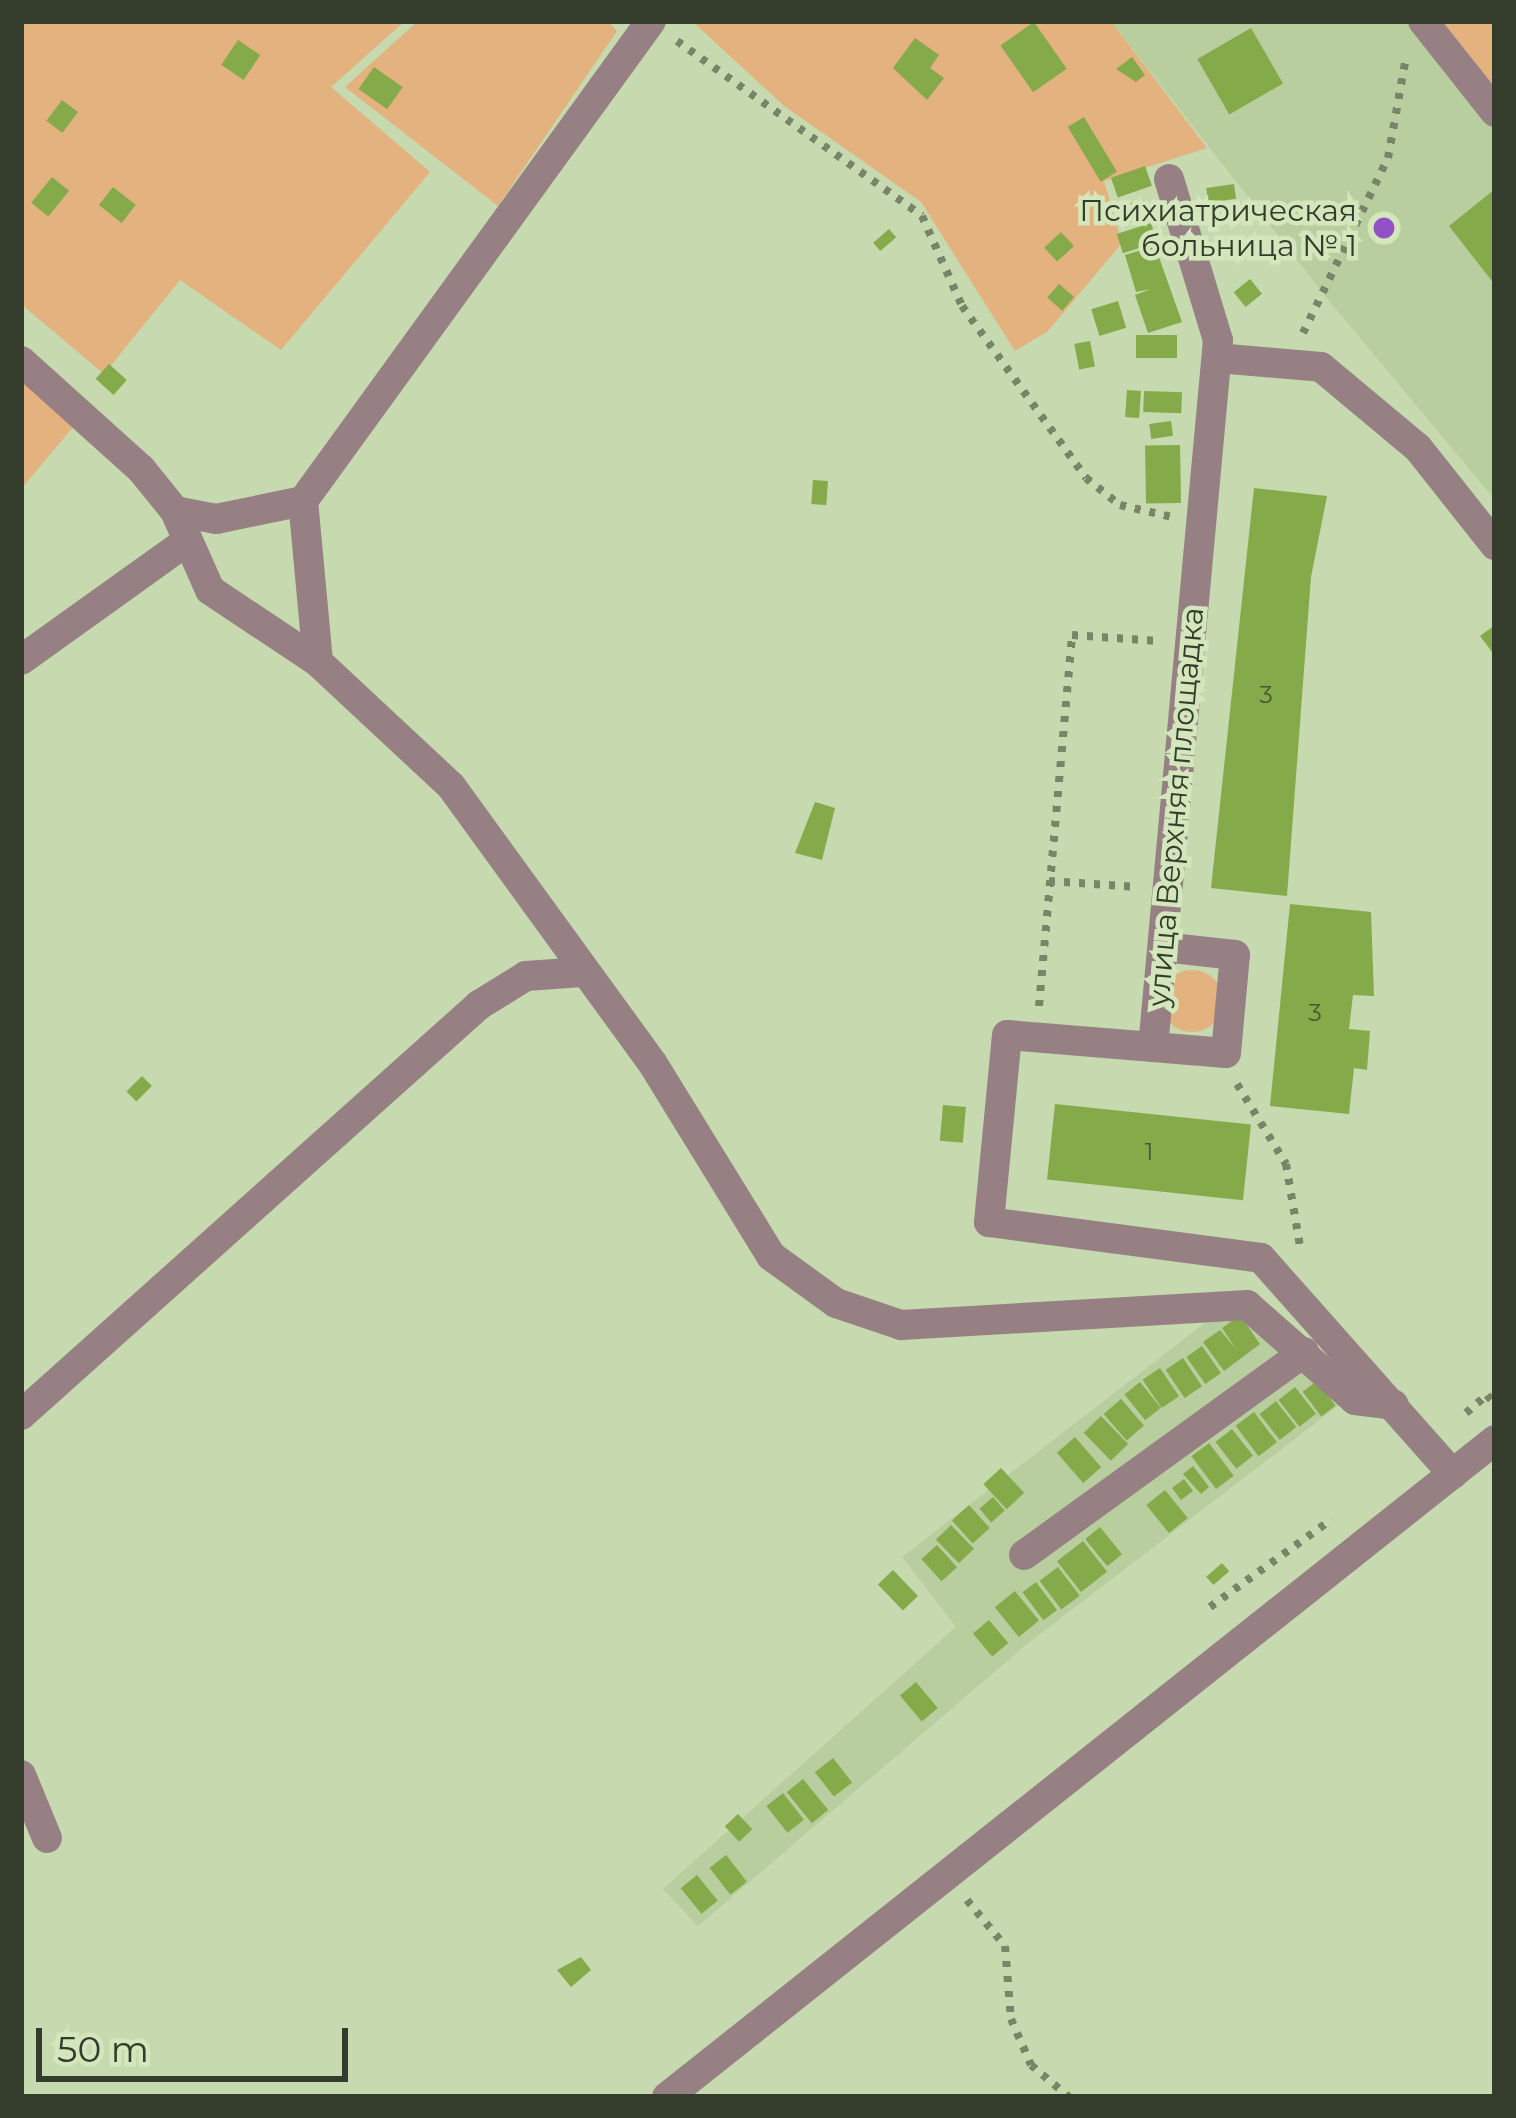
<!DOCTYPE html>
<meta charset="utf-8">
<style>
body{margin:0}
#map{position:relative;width:1516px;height:2118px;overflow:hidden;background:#c6d9af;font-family:Montserrat,sans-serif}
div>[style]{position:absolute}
.built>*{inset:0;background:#b9ce9f}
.green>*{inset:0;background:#e3b27e}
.round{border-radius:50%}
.building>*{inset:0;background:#85aa4a;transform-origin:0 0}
.path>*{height:8px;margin-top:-4px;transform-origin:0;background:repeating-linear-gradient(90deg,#788568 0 6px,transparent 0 15px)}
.minor>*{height:30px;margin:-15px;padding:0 15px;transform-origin:15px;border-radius:15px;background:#968083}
.dots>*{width:33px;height:33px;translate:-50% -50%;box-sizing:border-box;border:6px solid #d3e6bc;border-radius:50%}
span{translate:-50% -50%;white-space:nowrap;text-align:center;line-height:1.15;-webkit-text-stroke:9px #d3e6bc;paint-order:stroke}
.number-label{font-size:24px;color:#485833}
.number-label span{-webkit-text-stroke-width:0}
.poi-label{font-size:30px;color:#343c2b}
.right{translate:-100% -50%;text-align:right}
.street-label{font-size:30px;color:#343c2b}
.frame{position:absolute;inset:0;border:24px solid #343c2b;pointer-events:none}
.scale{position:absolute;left:36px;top:2028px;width:312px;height:54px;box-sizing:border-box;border:6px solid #343c2b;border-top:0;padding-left:15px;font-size:36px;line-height:42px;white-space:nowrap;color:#343c2b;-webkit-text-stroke:9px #d3e6bc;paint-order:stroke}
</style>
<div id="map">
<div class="built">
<i style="clip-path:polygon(1111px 21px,1495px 21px,1495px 500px,1326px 297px)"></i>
<i style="clip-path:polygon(1252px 1310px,1339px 1405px,1027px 1644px,698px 1926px,663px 1889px,956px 1627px,902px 1557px,1210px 1319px)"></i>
</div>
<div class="green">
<i style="clip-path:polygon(21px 21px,405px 21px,331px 87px,430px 172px,281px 350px,180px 280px,104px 374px,21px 304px)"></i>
<i style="clip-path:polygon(418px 21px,608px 21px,617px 31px,498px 206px,345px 87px)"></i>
<i style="clip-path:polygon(692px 21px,1111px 21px,1207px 148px,1104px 181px,1122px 243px,1048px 331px,1015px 351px,921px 202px,783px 105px)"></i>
<i style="clip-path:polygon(1437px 21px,1495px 21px,1495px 94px)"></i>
<i style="clip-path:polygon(21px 370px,79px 420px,21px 489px)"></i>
<i class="round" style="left:1161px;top:970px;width:62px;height:62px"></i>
</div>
<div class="building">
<i style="left:1034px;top:22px;width:57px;height:41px;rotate:55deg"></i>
<i style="left:1251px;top:28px;width:64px;height:62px;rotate:60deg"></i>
<i style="clip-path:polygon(915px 38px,939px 55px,930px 68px,944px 78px,927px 100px,893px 68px)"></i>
<i style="left:238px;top:40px;width:27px;height:30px;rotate:34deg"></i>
<i style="clip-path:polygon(1132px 57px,1145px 75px,1136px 82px,1116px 69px)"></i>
<i style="left:374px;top:67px;width:35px;height:27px;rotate:35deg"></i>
<i style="left:62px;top:100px;width:20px;height:26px;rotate:37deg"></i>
<i style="left:1084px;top:117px;width:64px;height:19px;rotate:59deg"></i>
<i style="left:1145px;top:166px;width:21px;height:36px;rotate:71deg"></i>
<i style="left:52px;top:177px;width:22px;height:33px;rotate:39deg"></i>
<i style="left:1234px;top:184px;width:15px;height:28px;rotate:82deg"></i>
<i style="left:113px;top:187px;width:29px;height:23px;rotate:38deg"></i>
<i style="clip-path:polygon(1495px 189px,1495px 285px,1449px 226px)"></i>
<i style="left:1145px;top:200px;width:19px;height:25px;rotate:78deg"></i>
<i style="left:1151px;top:223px;width:20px;height:36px;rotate:72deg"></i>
<i style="left:889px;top:229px;width:11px;height:21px;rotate:49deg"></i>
<i style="left:1061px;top:232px;width:19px;height:23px;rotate:47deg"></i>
<i style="clip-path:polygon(1155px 246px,1182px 322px,1148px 333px,1135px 295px,1151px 289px,1136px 292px,1125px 255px)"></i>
<i style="left:1250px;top:279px;width:19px;height:21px;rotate:51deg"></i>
<i style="left:1059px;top:284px;width:20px;height:18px;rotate:41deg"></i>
<i style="left:1118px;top:301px;width:28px;height:28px;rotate:73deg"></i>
<i style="left:1177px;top:335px;width:23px;height:41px;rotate:90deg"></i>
<i style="left:1090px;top:341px;width:26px;height:16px;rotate:79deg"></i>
<i style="left:109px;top:364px;width:24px;height:20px;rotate:42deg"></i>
<i style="left:1127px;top:390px;width:14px;height:27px;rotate:4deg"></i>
<i style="left:1144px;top:391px;width:38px;height:21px;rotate:2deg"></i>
<i style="left:1171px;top:421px;width:15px;height:22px;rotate:82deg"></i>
<i style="left:1180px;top:445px;width:58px;height:35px;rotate:89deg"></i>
<i style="left:813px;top:480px;width:15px;height:24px;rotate:4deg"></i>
<i style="clip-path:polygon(1254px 488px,1327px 496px,1311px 577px,1287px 896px,1211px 888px)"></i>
<i style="clip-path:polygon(1495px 625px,1495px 650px,1492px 652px,1480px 636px)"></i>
<i style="clip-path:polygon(815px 802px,835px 808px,822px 860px,795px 853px)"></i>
<i style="clip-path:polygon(1290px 904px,1371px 912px,1374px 996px,1353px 995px,1349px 1029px,1370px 1031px,1367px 1070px,1354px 1068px,1349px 1114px,1270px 1106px)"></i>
<i style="left:142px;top:1076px;width:14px;height:22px;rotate:45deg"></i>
<i style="left:1055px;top:1104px;width:197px;height:76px;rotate:6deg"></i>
<i style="left:943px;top:1105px;width:23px;height:36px;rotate:5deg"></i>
<i style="clip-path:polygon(1240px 1315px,1260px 1344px,1224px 1371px,1203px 1342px,1220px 1330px,1236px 1349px,1222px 1328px)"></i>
<i style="left:1202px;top:1346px;width:33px;height:19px;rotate:55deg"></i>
<i style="left:1183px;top:1358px;width:34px;height:21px;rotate:56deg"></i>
<i style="left:1160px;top:1368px;width:34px;height:21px;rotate:56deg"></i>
<i style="left:1317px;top:1381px;width:31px;height:18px;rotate:53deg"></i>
<i style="left:1140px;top:1382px;width:33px;height:20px;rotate:51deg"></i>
<i style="left:1295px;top:1387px;width:34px;height:21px;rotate:52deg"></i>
<i style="left:1121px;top:1399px;width:35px;height:23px;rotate:49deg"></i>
<i style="left:1276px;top:1401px;width:33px;height:21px;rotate:52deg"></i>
<i style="left:1254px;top:1412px;width:38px;height:23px;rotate:53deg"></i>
<i style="left:1101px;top:1416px;width:39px;height:24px;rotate:46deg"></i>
<i style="left:1232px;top:1429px;width:34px;height:21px;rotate:52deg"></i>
<i style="left:1075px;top:1437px;width:40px;height:24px;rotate:49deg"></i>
<i style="left:1209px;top:1443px;width:41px;height:22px;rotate:53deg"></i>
<i style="clip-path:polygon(1193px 1466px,1209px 1487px,1201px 1494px,1183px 1474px)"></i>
<i style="left:1001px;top:1468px;width:34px;height:24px;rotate:47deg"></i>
<i style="left:1184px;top:1479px;width:15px;height:15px;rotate:53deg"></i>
<i style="left:1165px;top:1490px;width:36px;height:24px;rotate:51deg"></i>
<i style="left:993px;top:1497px;width:18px;height:18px;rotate:49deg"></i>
<i style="left:969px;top:1505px;width:31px;height:23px;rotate:48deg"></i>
<i style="left:951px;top:1525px;width:33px;height:21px;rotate:46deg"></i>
<i style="left:1100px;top:1527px;width:35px;height:19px;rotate:51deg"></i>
<i style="left:1083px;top:1541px;width:39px;height:33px;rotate:52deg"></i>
<i style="left:937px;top:1545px;width:30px;height:21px;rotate:48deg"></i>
<i style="left:1222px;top:1563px;width:11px;height:21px;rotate:49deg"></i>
<i style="left:1058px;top:1567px;width:36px;height:23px;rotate:53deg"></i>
<i style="left:893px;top:1570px;width:36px;height:21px;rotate:46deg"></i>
<i style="left:1036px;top:1582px;width:35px;height:17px;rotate:53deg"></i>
<i style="left:1015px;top:1591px;width:38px;height:26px;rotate:51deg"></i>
<i style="left:989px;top:1620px;width:30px;height:21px;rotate:50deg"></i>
<i style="left:916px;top:1682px;width:34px;height:21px;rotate:50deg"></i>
<i style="left:833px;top:1758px;width:31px;height:23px;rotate:52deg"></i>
<i style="left:803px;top:1779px;width:40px;height:21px;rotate:51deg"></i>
<i style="left:783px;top:1793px;width:34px;height:21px;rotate:52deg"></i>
<i style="left:738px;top:1814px;width:21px;height:18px;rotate:47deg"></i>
<i style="left:726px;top:1855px;width:34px;height:21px;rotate:52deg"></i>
<i style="left:697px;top:1875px;width:33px;height:21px;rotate:51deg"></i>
<i style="clip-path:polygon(581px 1957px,591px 1970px,571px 1987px,557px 1970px)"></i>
</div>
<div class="path">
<i style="left:677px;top:41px;width:301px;rotate:35.5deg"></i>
<i style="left:922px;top:216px;width:98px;rotate:66deg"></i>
<i style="left:962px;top:306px;width:212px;rotate:54.2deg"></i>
<i style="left:1086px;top:478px;width:43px;rotate:38.5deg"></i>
<i style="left:1120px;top:505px;width:53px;rotate:13deg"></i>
<i style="left:1303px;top:333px;width:195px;rotate:-64.1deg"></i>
<i style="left:1388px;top:158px;width:103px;rotate:-79.9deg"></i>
<i style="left:1049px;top:881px;width:89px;rotate:3.9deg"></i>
<i style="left:1039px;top:1006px;width:372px;rotate:-84.9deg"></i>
<i style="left:1072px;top:635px;width:86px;rotate:4deg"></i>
<i style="left:1237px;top:1084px;width:94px;rotate:58.5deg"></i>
<i style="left:1286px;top:1164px;width:83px;rotate:80.3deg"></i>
<i style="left:1466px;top:1413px;width:28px;rotate:-41deg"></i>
<i style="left:1487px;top:1395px;width:13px;rotate:51deg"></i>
<i style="left:1210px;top:1607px;width:150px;rotate:-35.8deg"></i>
<i style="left:967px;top:1900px;width:60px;rotate:50.4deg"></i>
<i style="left:1005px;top:1946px;width:73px;rotate:85.3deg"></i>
<i style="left:1011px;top:2019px;width:50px;rotate:66.5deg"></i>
<i style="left:1031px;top:2065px;width:50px;rotate:40.1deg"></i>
</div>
<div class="minor">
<i style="left:1423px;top:21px;width:116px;rotate:51.6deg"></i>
<i style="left:1169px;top:179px;width:168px;rotate:73.1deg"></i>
<i style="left:1218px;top:340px;width:710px;rotate:95.25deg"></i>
<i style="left:1153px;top:1047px;width:146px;rotate:-175.3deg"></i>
<i style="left:1007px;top:1035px;width:188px;rotate:95.5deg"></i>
<i style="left:989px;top:1222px;width:274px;rotate:7.5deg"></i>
<i style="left:1261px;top:1258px;width:289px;rotate:48.4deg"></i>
<i style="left:1217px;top:358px;width:104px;rotate:4.9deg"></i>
<i style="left:1321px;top:367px;width:126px;rotate:39.9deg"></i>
<i style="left:1418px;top:448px;width:124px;rotate:51.6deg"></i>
<i style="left:21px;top:361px;width:161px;rotate:42deg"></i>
<i style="left:141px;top:469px;width:54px;rotate:51deg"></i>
<i style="left:175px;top:511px;width:86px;rotate:66.1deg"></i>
<i style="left:210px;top:590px;width:130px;rotate:33.7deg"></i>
<i style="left:318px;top:662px;width:182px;rotate:43deg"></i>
<i style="left:451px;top:786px;width:344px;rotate:54deg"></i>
<i style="left:653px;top:1064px;width:225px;rotate:58.4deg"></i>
<i style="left:771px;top:1256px;width:80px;rotate:35.9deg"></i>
<i style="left:836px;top:1303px;width:69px;rotate:18.7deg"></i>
<i style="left:901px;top:1325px;width:347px;rotate:-3.3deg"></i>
<i style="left:1247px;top:1305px;width:144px;rotate:41.3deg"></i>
<i style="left:1355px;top:1400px;width:39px;rotate:7deg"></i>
<i style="left:175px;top:511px;width:42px;rotate:11deg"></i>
<i style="left:216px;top:519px;width:89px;rotate:-11.7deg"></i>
<i style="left:21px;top:660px;width:199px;rotate:-35.6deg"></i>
<i style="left:318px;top:662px;width:162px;rotate:-95.3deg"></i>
<i style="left:303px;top:501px;width:593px;rotate:-54.06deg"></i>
<i style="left:1153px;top:1047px;width:73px;rotate:4.7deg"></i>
<i style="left:1226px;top:1053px;width:98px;rotate:-84.8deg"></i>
<i style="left:1235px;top:955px;width:72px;rotate:-173.7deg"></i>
<i style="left:21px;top:1415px;width:615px;rotate:-41.83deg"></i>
<i style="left:479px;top:1005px;width:55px;rotate:-31.7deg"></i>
<i style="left:526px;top:976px;width:56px;rotate:-4.1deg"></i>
<i style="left:1024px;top:1555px;width:346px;rotate:-35.9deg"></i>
<i style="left:21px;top:1775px;width:68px;rotate:67.6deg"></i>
<i style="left:667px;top:2097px;width:1057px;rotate:-38.43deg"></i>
</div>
<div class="dots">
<i style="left:1384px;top:228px;background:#9251c6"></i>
</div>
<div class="number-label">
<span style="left:1266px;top:695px">3</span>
<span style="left:1315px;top:1013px">3</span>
<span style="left:1149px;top:1152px">1</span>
</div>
<div class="poi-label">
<span class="right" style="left:1357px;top:228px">Психиатрическая<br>больница № 1</span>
</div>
<div class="street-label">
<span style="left:1176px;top:807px;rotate:-85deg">улица Верхняя площадка</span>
</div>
<div class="frame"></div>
<div class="scale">50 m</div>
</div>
